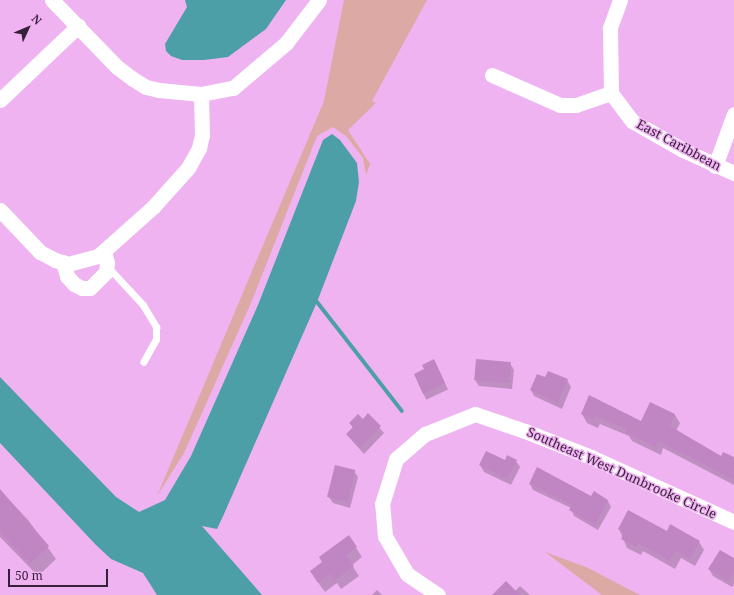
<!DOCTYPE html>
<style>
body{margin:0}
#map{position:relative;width:734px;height:595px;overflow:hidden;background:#f0b3f2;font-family:"Noto Serif",serif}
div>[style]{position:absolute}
.green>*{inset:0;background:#dca9a4}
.water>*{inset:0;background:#4c9ea7}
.shadow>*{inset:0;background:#0003;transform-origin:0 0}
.stream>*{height:4px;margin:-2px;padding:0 2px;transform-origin:2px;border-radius:2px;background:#4c9ea7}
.building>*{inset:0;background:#c086c3;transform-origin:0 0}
.lane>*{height:7px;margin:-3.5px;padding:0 3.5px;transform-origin:3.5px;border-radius:3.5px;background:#fff}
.street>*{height:15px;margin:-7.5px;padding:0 7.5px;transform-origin:7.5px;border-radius:7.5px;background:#fff}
span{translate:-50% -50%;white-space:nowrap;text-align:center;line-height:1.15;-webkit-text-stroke:3px #f0b3f2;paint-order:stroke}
.street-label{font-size:13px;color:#361f38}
.north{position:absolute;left:8px;top:8px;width:40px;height:40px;-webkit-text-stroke:3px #f0b3f2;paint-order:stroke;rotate:46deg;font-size:11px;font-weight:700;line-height:16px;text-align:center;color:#361f38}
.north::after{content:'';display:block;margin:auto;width:14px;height:18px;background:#361f38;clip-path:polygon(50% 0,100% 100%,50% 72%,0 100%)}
.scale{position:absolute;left:8px;top:569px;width:100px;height:18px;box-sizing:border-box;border:2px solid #361f38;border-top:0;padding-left:5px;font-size:12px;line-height:14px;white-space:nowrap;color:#361f38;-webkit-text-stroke:3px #f0b3f2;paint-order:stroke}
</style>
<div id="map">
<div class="green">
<i style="clip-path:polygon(344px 0,427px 0,372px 101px,376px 103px,348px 130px,370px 164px,366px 175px,363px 158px,346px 136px,333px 127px,317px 136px,251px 303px,184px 453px,157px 496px,324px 101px)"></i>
<i style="clip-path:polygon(545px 552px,586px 567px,640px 595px,602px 595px)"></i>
</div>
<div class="water">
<i style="clip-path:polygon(185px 0,286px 0,266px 29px,228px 57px,204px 60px,182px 60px,171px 56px,166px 51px,165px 44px,187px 7px)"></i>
<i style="clip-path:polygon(332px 134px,340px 140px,357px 163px,359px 182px,356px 201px,317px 302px,224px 514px,217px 529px,202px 526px,262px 595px,157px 595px,143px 573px,111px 559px,96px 545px,0 443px,0 377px,116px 497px,139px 512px,165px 500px,191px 456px,258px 305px,323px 140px)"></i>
</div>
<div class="shadow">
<i style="clip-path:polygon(510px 363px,514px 370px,512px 389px,479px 386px,475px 380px)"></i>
<i style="left:437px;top:366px;width:26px;height:24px;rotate:65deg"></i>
<i style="clip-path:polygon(546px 379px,567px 380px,571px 387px,562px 409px,534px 396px,531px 390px)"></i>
<i style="clip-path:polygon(590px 396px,641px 423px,650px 403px,675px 415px,680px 423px,676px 431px,722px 457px,734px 459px,734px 485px,663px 448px,661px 455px,632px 441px,629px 436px,600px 424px,598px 428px,587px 423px,582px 414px)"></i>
<i style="clip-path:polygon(368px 415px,384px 433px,364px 454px,347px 435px,353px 428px,350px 423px,363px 420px)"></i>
<i style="clip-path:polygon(516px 461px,520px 467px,511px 485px,484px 472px,480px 465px)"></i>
<i style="clip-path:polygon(354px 471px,358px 477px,350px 508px,333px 503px,329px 497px)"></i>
<i style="clip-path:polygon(530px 484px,591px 498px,594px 493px,608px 501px,611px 507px,598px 530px,574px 516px,571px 508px,533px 490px)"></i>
<i style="clip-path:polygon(0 490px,29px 521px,56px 559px,38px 576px,0 537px)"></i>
<i style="clip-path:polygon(619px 529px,667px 532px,699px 542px,704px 550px,695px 566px,681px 558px,675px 569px,643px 551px,641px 555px,627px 548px)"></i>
<i style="clip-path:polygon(349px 537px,362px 557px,352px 565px,359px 576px,341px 589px,337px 583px,325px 592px,317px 581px,323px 562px)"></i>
<i style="clip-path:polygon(734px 559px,734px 584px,732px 587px,713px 576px,709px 569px)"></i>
<i style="clip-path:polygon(520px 586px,530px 595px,493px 595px,515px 591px)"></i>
<i style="clip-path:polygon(377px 590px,382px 595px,372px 595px)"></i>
</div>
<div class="stream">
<i style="left:317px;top:302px;width:138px;rotate:52.1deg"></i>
</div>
<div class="building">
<i style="clip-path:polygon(434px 359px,445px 383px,423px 394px,414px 374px,424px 369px,422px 365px)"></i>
<i style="left:476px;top:359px;width:35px;height:21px;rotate:5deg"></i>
<i style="clip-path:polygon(548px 371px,568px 379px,558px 403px,530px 390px,537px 374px,545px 377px)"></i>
<i style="clip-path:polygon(589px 395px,641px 421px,650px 402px,675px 414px,670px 426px,721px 456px,723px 452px,734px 457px,734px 480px,658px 441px,656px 447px,626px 433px,627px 429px,595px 416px,594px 420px,581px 414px)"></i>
<i style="clip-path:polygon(368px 413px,381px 426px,360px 448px,346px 434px,353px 427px,349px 423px,358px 414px,363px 419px)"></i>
<i style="clip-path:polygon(486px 451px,505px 460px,507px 455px,517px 460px,507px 479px,479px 465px)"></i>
<i style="left:335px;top:465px;width:21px;height:33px;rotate:14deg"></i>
<i style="clip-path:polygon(537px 467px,591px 496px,594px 491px,608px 500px,595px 525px,569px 510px,572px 505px,529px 484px)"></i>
<i style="clip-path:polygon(0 489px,49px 546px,30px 564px,0 532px)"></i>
<i style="clip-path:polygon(628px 510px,667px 531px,670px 524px,700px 541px,690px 559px,676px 551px,670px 561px,638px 543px,636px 547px,621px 539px,624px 533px,618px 529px)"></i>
<i style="clip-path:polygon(349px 535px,357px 547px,346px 555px,354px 566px,335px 580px,330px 574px,318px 583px,310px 571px,322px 562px,319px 557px)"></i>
<i style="clip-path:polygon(720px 550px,734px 558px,734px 572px,728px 581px,708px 569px)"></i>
<i style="clip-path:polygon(506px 581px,520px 595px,492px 595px)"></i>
</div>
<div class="lane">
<i style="left:107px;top:266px;width:53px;rotate:47.3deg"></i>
<i style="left:143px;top:305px;width:26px;rotate:59deg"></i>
<i style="left:156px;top:327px;width:12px;rotate:90deg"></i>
<i style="left:156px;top:339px;width:26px;rotate:119deg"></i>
</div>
<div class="street">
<i style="left:52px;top:0;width:93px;rotate:45.9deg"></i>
<i style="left:117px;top:67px;width:20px;rotate:37deg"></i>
<i style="left:133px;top:79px;width:15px;rotate:32deg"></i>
<i style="left:146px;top:87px;width:13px;rotate:13deg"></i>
<i style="left:159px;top:90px;width:42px;rotate:5.4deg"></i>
<i style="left:201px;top:94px;width:33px;rotate:-11deg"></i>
<i style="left:233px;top:88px;width:70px;rotate:-40.3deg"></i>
<i style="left:286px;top:43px;width:54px;rotate:-52.5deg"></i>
<i style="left:620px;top:0;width:30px;rotate:110deg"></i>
<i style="left:610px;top:28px;width:65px;rotate:89.1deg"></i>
<i style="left:611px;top:93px;width:35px;rotate:53deg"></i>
<i style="left:632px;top:121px;width:59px;rotate:29.6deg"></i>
<i style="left:683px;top:150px;width:56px;rotate:24.3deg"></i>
<i style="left:492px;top:75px;width:74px;rotate:23.8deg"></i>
<i style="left:560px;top:105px;width:16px"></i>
<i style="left:576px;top:105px;width:37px;rotate:-19deg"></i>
<i style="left:0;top:100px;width:108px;rotate:-43.5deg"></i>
<i style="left:715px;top:166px;width:55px;rotate:-69.9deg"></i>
<i style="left:0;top:210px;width:58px;rotate:46.4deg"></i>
<i style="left:40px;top:252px;width:17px;rotate:28deg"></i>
<i style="left:55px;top:260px;width:14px;rotate:17deg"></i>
<i style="left:68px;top:264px;width:31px;rotate:-15deg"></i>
<i style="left:98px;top:256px;width:74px;rotate:-41.7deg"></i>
<i style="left:153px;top:207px;width:52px;rotate:-48.1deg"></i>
<i style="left:188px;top:168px;width:23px;rotate:-61deg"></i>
<i style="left:199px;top:148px;width:13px;rotate:-77deg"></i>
<i style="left:202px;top:135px;width:41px;rotate:-91.4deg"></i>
<i style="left:63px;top:262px;width:15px;rotate:74deg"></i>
<i style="left:67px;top:276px;width:11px;rotate:49deg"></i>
<i style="left:74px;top:284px;width:9px;rotate:27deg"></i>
<i style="left:82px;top:288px;width:8px"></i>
<i style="left:90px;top:288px;width:23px;rotate:-45deg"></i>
<i style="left:106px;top:272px;width:9px;rotate:-84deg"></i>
<i style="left:107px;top:263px;width:11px;rotate:-105deg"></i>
<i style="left:438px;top:595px;width:37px;rotate:-146deg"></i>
<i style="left:407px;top:574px;width:44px;rotate:-120.1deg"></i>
<i style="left:385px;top:536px;width:32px;rotate:-95deg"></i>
<i style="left:382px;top:504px;width:47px;rotate:-72.7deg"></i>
<i style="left:396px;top:459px;width:38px;rotate:-41deg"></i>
<i style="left:425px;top:434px;width:54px;rotate:-21.8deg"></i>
<i style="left:475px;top:414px;width:53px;rotate:18.8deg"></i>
<i style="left:525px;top:431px;width:71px;rotate:21.5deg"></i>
<i style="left:591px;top:457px;width:157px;rotate:24.4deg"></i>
</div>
<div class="street-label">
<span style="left:679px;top:145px;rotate:28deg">East Caribbean</span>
<span style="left:622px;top:473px;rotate:24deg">Southeast West Dunbrooke Circle</span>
</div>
<div class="north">N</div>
<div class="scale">50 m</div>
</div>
